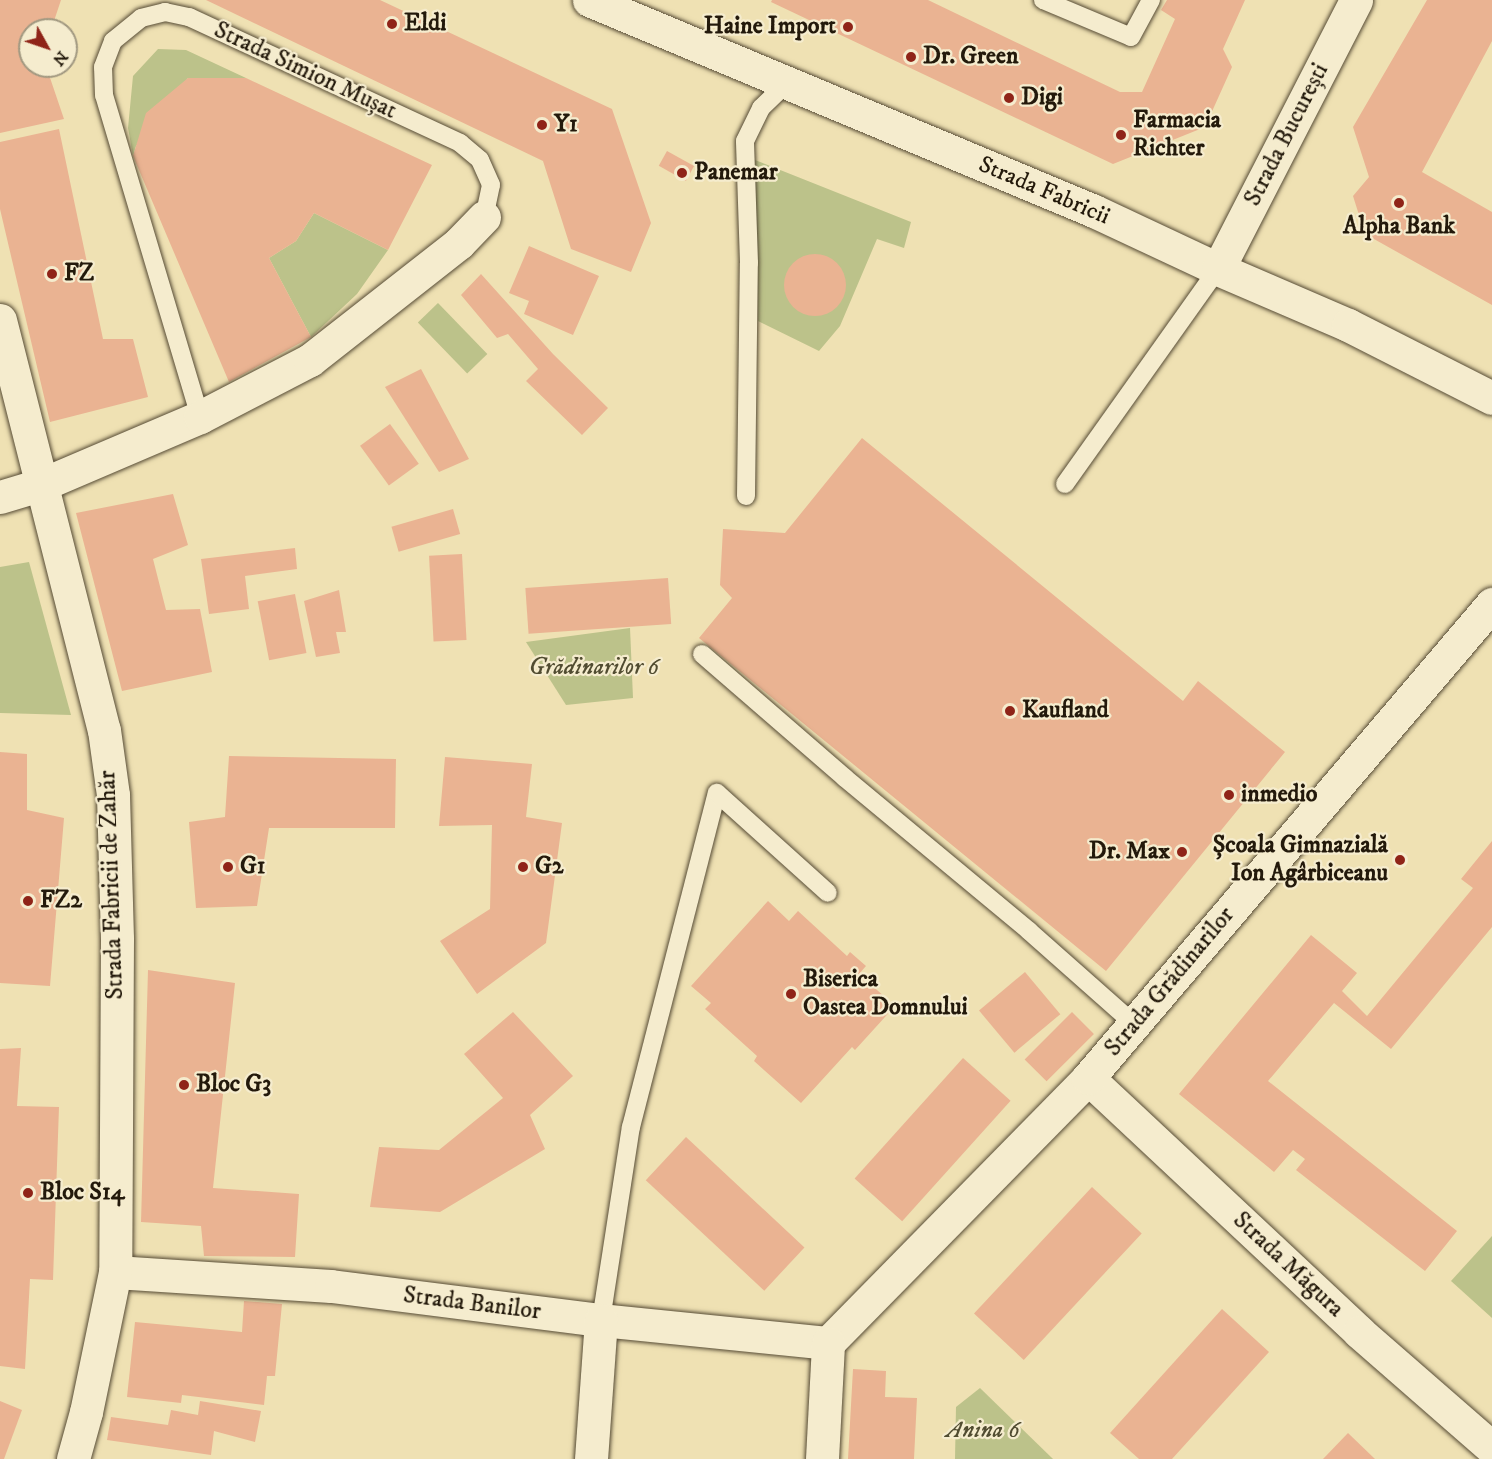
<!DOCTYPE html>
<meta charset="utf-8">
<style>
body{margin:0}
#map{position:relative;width:1492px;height:1459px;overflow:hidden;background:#efe1b3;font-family:"IM FELL DW Pica",serif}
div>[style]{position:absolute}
.green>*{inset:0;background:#bcc28a;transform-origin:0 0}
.building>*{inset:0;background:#eab392;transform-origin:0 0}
.round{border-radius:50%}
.roads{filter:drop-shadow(0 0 2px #564b35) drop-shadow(0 0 2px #564b35)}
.service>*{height:18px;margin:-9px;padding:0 9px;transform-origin:9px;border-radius:9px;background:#f5ecce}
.minor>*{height:33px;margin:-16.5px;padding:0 16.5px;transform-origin:16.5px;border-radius:16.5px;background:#f5ecce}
.tertiary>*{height:33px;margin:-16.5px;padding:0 16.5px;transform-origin:16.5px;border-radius:16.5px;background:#f5ecce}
.secondary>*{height:33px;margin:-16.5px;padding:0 16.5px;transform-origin:16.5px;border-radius:16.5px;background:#f5ecce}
.dots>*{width:16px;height:16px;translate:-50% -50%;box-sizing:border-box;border:3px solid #f5ecce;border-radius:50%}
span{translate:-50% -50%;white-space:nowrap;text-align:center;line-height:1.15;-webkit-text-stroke:4.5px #f5ecce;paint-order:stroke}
.poi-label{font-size:24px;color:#23190b;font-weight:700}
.left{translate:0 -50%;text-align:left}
.right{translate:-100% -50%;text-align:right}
.street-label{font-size:24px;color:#23190b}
.park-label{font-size:24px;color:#514c31;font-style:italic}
.north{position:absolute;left:18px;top:18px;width:60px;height:60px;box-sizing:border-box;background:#f5ecce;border:2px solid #a19880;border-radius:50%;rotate:130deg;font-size:16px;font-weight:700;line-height:24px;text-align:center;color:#23190b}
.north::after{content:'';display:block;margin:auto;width:21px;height:27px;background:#8f2418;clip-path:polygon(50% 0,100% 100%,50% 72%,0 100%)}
</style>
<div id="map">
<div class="green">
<i style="clip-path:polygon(158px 49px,186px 50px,246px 78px,188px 78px,136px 146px,133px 156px,128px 128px,133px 76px)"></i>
<i style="clip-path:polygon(755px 160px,911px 222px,904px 248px,877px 239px,840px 326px,819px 351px,758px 321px)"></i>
<i style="clip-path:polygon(314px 213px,388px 250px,357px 294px,311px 337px,269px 258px,296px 241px)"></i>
<i style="left:438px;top:303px;width:71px;height:28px;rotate:46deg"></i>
<i style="clip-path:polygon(29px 562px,71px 715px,0 713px,0 567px)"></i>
<i style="clip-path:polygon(630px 628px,633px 698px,566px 705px,526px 642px)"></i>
<i style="clip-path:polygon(1492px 1236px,1492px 1318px,1451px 1281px)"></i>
<i style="clip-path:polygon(980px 1388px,1053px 1459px,955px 1459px,956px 1407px)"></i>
</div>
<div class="building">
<i style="clip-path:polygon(0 0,61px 0,51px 30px,30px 30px,30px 66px,46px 66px,64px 119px,0 133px)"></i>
<i style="clip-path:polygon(206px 0,380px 0,612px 109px,651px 223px,631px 272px,571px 249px,543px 161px)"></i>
<i style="clip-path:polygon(772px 0,928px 0,1120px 92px,1142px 92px,1175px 19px,1161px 10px,1167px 0,1245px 0,1223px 49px,1232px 67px,1205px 127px,1113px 164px,771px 2px)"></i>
<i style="clip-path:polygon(1427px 0,1492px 0,1492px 41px,1422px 172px,1492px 212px,1492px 305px,1365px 234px,1353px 196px,1369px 177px,1353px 127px)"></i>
<i style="clip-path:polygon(188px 78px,246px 78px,432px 165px,388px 250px,314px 213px,296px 241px,269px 258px,311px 337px,229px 382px,133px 156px,146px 113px)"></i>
<i style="clip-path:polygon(59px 129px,103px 339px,133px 339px,148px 397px,50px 422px,0 209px,0 142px)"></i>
<i style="left:667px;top:151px;width:31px;height:17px;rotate:29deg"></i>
<i style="clip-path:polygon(529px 246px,599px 276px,573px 335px,524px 314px,529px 301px,509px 293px)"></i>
<i class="round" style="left:784px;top:254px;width:62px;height:62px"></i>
<i style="clip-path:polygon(481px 274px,553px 354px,608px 408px,582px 435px,526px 381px,538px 369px,508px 334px,497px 338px,461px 295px)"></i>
<i style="clip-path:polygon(421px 369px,469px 459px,439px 472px,385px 387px)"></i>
<i style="left:390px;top:424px;width:49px;height:37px;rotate:54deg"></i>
<i style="clip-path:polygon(862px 438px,1183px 701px,1198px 681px,1285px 752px,1106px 971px,699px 638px,732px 598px,720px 585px,723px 529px,785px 533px)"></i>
<i style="clip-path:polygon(173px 494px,188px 545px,153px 559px,166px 610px,200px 609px,212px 672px,122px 691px,76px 513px)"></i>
<i style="left:453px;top:509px;width:26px;height:64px;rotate:74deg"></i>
<i style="clip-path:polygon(295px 548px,297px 569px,245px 576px,249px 609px,209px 614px,201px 559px)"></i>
<i style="left:462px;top:554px;width:86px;height:33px;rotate:87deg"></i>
<i style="left:668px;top:578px;width:46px;height:143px;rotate:86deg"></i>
<i style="clip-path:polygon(339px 590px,346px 632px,336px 632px,340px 653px,316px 657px,304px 601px)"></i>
<i style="left:295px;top:594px;width:60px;height:38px;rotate:79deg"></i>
<i style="clip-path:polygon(0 752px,27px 754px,27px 810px,64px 818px,50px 986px,0 983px)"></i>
<i style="clip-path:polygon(229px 756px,396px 759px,395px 828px,269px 828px,257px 906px,196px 908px,189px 822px,225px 817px)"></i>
<i style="clip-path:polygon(445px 757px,532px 764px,526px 817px,562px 823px,546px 943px,477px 994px,440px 941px,490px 909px,492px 825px,439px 826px)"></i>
<i style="clip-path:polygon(1492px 841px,1492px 927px,1391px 1049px,1334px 1003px,1268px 1081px,1457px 1231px,1425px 1271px,1296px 1170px,1305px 1159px,1293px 1150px,1274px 1172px,1179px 1094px,1311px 935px,1357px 973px,1342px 991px,1367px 1016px,1473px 888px,1461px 879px)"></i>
<i style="clip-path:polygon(768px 901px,789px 921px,798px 911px,847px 956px,850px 952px,866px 966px,859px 974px,895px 1006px,855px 1050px,852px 1047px,801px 1103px,754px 1061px,757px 1056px,705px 1009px,711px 1003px,691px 986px)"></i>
<i style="clip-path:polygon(148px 970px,235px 983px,213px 1188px,299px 1194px,295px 1257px,204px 1256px,201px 1226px,141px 1222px)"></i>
<i style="left:1025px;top:972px;width:55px;height:60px;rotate:50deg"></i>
<i style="clip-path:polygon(513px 1012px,573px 1076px,530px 1115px,545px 1149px,440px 1212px,370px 1207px,379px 1147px,439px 1150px,503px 1098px,464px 1054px)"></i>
<i style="left:1072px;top:1012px;width:31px;height:67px;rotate:45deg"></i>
<i style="clip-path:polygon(21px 1048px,17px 1106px,59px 1107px,53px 1280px,30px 1279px,25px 1369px,0 1366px,0 1049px)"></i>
<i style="left:963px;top:1058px;width:64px;height:162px;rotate:42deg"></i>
<i style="left:686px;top:1137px;width:162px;height:59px;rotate:43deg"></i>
<i style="left:1092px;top:1187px;width:68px;height:173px;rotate:43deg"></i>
<i style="clip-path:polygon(244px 1301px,282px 1304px,275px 1376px,267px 1376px,264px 1405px,182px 1395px,181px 1403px,127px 1397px,135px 1322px,242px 1332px)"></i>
<i style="clip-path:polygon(1222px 1309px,1269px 1352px,1172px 1459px,1139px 1459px,1110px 1433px)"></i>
<i style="clip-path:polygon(853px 1369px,886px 1371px,885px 1397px,917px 1398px,914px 1459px,848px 1459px)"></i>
<i style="clip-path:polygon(0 1401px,22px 1410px,4px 1459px,0 1459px)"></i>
<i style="clip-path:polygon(200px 1401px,261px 1411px,255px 1442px,214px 1431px,211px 1455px,107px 1440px,111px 1417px,168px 1425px,171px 1410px,198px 1415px)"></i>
<i style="clip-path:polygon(1348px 1433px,1375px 1459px,1323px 1459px)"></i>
</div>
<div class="roads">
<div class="service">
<i style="left:1043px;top:0;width:95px;rotate:22.8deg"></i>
<i style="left:1131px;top:37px;width:42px;rotate:-61.6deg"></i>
<i style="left:200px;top:417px;width:336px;rotate:-106.6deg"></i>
<i style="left:104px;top:95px;width:28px;rotate:-92deg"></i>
<i style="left:103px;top:67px;width:28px;rotate:-69deg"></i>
<i style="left:113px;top:41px;width:36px;rotate:-39deg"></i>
<i style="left:141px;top:18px;width:25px;rotate:-14deg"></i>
<i style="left:165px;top:12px;width:25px;rotate:12deg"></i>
<i style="left:189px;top:17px;width:299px;rotate:24.9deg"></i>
<i style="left:460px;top:143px;width:26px;rotate:40deg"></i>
<i style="left:480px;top:160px;width:27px;rotate:66deg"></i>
<i style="left:491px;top:185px;width:33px;rotate:102deg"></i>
<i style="left:1065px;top:484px;width:264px;rotate:-54.6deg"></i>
<i style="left:746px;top:496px;width:233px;rotate:-89.3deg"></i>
<i style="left:749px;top:263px;width:122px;rotate:-91.9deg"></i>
<i style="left:745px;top:141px;width:37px;rotate:-64deg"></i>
<i style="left:761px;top:108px;width:36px;rotate:-44deg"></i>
<i style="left:702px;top:654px;width:189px;rotate:40.9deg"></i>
<i style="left:845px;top:778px;width:239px;rotate:39.7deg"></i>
<i style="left:1029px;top:931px;width:140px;rotate:41.5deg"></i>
<i style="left:601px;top:1320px;width:195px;rotate:-81.2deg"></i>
<i style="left:631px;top:1127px;width:345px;rotate:-75.6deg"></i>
<i style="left:717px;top:793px;width:149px;rotate:42deg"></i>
</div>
<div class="minor">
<i style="left:0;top:497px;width:45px;rotate:-16.8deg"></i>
<i style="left:43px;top:484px;width:171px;rotate:-23.1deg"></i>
<i style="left:200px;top:417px;width:124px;rotate:-27.4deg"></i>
<i style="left:310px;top:360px;width:189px;rotate:-38.1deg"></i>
<i style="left:459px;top:243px;width:36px;rotate:-46deg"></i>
<i style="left:1088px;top:1078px;width:371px;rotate:43.1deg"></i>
<i style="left:1359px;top:1332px;width:176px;rotate:41.1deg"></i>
<i style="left:115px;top:1272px;width:216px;rotate:3.7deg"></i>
<i style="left:331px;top:1286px;width:272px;rotate:7.2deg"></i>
<i style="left:601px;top:1320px;width:228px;rotate:5.8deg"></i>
<i style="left:828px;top:1343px;width:371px;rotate:-45.5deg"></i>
<i style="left:1088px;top:1078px;width:623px;rotate:-49.56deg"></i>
<i style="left:591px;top:1459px;width:139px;rotate:-85.9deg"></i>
<i style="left:822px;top:1459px;width:116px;rotate:-87deg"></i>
</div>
<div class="tertiary">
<i style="left:0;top:320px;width:423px;rotate:75.8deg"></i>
<i style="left:104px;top:730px;width:66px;rotate:82.1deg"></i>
<i style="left:113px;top:795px;width:144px;rotate:88.4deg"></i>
<i style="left:117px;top:939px;width:333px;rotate:90.3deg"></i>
<i style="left:115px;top:1272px;width:143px;rotate:101.7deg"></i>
<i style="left:86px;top:1412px;width:49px;rotate:105.5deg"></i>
</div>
<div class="secondary">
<i style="left:589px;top:0;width:547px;rotate:22.68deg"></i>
<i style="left:1094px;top:211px;width:137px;rotate:25.1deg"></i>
<i style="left:1218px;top:269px;width:142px;rotate:23.3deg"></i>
<i style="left:1348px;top:325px;width:161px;rotate:26.9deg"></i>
<i style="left:1218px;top:269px;width:302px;rotate:-62.8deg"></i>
</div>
</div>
<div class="dots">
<i style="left:392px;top:24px;background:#8f2418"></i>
<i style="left:848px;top:27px;background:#8f2418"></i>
<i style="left:911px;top:57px;background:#8f2418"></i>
<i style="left:1009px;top:98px;background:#8f2418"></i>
<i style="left:542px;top:125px;background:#8f2418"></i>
<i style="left:1121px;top:135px;background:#8f2418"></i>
<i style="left:682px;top:173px;background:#8f2418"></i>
<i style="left:1399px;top:203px;background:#8f2418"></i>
<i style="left:52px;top:274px;background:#8f2418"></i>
<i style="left:1010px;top:711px;background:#8f2418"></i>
<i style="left:1229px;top:795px;background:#8f2418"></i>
<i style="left:1182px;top:852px;background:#8f2418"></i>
<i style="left:1400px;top:860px;background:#8f2418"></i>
<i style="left:228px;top:867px;background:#8f2418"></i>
<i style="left:523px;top:867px;background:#8f2418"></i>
<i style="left:28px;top:901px;background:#8f2418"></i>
<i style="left:791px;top:994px;background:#8f2418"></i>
<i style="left:184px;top:1085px;background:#8f2418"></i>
<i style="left:28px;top:1193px;background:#8f2418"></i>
</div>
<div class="poi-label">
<span class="left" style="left:404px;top:24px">Eldi</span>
<span class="right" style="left:836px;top:27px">Haine Import</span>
<span class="left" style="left:923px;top:57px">Dr. Green</span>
<span class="left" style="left:1021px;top:98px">Digi</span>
<span class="left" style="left:1133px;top:135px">Farmacia<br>Richter</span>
<span class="left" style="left:554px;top:125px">Y1</span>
<span class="left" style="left:694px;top:173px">Panemar</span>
<span style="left:1399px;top:227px">Alpha Bank</span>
<span class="left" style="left:64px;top:274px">FZ</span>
<span class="left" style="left:1022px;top:711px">Kaufland</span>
<span class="left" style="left:1241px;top:795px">inmedio</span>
<span class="right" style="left:1388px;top:860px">Școala Gimnazială<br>Ion Agârbiceanu</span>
<span class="right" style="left:1170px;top:852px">Dr. Max</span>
<span class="left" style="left:240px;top:867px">G1</span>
<span class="left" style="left:535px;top:867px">G2</span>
<span class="left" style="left:40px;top:901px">FZ2</span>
<span class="left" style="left:803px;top:994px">Biserica<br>Oastea Domnului</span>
<span class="left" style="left:196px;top:1085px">Bloc G3</span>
<span class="left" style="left:40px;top:1193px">Bloc S14</span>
</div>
<div class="street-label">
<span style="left:305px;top:71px;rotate:25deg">Strada Simion Mușat</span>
<span style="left:1287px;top:135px;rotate:-63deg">Strada București</span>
<span style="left:1044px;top:191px;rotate:23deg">Strada Fabricii</span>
<span style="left:112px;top:885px;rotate:-92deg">Strada Fabricii de Zahăr</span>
<span style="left:1170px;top:982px;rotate:-50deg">Strada Grădinarilor</span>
<span style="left:1288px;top:1265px;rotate:43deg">Strada Măgura</span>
<span style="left:472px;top:1304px;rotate:7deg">Strada Banilor</span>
</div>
<div class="park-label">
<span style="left:594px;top:668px">Grădinarilor 6</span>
<span style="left:983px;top:1431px">Anina 6</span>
</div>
<div class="north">N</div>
</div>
